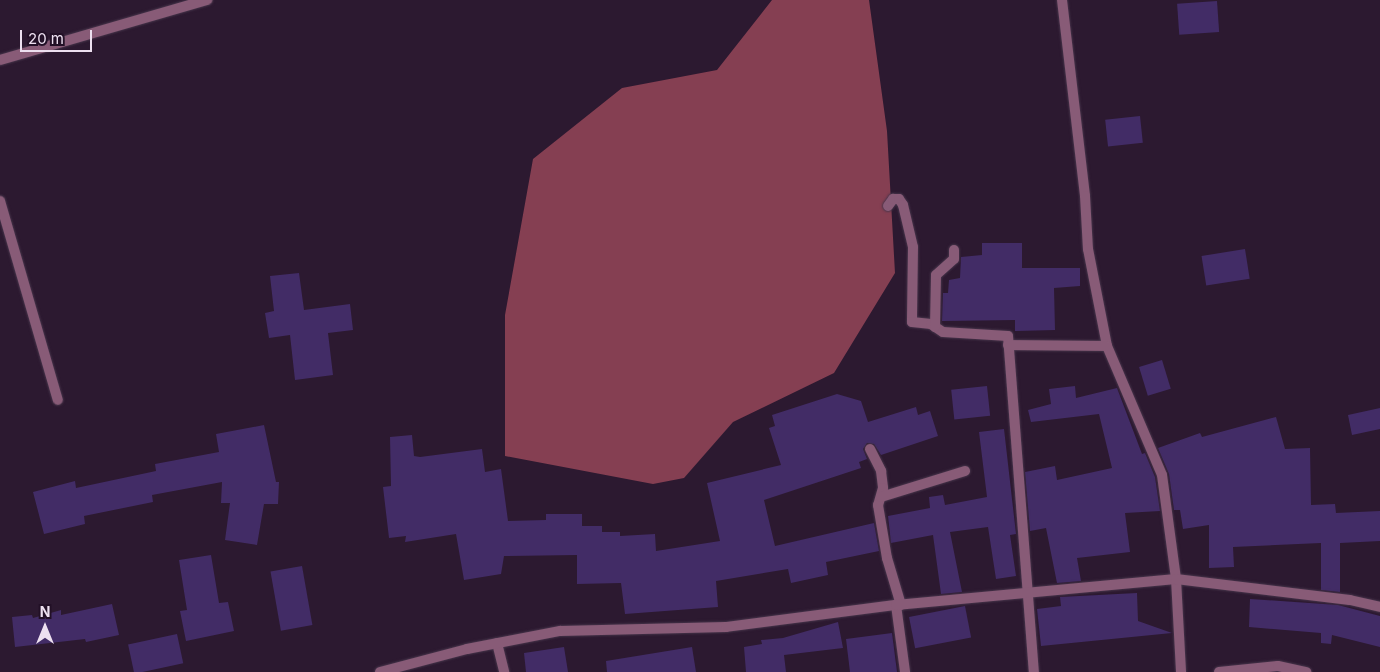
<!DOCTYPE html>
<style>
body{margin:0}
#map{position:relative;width:1380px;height:672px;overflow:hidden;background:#2c1930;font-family:Inter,sans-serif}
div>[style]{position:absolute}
.forest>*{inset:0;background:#853f52}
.building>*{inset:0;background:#422c66;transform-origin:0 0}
.roads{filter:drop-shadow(0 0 1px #47354b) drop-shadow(0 0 1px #47354b)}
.service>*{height:10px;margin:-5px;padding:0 5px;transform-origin:5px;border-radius:5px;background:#885b77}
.minor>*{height:10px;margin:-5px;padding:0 5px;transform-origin:5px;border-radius:5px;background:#885b77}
span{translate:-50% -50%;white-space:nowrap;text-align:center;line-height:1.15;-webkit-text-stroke:4.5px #221026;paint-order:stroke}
.north{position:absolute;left:20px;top:602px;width:50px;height:50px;-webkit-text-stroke:4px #221026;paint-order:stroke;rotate:0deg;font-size:14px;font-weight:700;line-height:20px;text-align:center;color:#ede0f0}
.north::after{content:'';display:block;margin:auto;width:18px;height:22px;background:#ede0f0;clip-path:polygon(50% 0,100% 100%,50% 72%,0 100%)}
.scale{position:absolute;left:20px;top:30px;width:72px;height:22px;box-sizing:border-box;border:2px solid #ede0f0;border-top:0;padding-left:6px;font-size:15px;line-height:18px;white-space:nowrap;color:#ede0f0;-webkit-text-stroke:4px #221026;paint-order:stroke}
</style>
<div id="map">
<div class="forest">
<i style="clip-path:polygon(772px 0,869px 0,887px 131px,895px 273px,834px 373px,733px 422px,684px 478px,653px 484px,505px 456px,505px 315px,533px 159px,622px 88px,717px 70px)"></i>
</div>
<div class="building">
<i style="left:1217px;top:1px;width:31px;height:40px;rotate:86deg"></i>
<i style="left:1140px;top:116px;width:27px;height:35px;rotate:84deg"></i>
<i style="clip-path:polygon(982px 243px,1022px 243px,1022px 268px,1080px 268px,1080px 286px,1054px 288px,1055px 330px,1015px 331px,1015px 320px,942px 321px,943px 293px,948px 293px,949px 280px,960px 278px,961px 257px,982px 255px)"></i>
<i style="left:1245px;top:249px;width:30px;height:44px;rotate:81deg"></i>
<i style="clip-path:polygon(299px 273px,304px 310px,350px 304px,353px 330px,328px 333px,333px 375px,295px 380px,290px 335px,269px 338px,265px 313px,274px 311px,270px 276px)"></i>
<i style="left:1162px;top:360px;width:30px;height:24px;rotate:73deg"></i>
<i style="left:987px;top:386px;width:30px;height:36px;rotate:84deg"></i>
<i style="clip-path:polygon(1075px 386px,1076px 398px,1117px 388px,1142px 454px,1145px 453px,1155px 477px,1160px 511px,1125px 513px,1130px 552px,1077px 558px,1081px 581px,1057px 583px,1046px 528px,1030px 531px,1025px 472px,1055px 466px,1057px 480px,1112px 468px,1099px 414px,1031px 422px,1028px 410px,1051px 404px,1049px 389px)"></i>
<i style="clip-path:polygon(837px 394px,861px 401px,868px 422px,916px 407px,918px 415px,930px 411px,938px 436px,881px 455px,874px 444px,867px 443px,863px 449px,867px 459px,859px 462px,861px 468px,764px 500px,775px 546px,874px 523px,879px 551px,826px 562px,828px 575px,791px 583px,788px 569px,716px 581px,718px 607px,625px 614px,621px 583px,577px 584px,577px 555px,504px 556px,501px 574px,464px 580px,456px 534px,405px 542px,406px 536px,389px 538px,383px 487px,391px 486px,390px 437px,412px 435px,414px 456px,420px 457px,482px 449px,485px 472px,501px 469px,508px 521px,546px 520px,546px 514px,582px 514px,582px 526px,602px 526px,602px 532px,620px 532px,620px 536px,655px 534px,656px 551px,720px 541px,707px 483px,781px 465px,769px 428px,775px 426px,772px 415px)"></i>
<i style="clip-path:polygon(1380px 408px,1380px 429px,1352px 435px,1348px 415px)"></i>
<i style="clip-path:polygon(1276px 417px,1285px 449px,1310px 448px,1311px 505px,1335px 504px,1336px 513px,1380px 511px,1380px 541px,1340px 543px,1340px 592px,1321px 590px,1321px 543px,1233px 547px,1234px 567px,1209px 568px,1209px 525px,1183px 529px,1180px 510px,1174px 510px,1169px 474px,1158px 448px,1200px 433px,1202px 437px)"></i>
<i style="clip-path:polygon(264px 425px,276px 482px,279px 482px,278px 504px,264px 504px,257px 545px,225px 540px,230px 503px,221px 503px,222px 482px,152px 495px,153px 502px,84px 516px,85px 524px,44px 534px,33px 492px,75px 481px,76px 488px,156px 471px,155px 464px,219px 452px,216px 434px)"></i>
<i style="clip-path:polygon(1004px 429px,1016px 534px,1010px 535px,1016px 576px,996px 579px,988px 527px,950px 532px,962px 592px,941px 594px,933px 535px,891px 543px,888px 516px,930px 508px,929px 497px,943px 495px,945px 505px,987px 497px,979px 432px)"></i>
<i style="clip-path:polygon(211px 555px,219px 603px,228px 602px,234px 631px,186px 641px,180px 611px,187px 610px,179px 560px)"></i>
<i style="left:302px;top:566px;width:60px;height:32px;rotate:80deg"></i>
<i style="clip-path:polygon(1137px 593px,1138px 621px,1172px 633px,1041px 646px,1037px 609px,1061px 606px,1060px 597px)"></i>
<i style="clip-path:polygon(1250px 599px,1338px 605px,1380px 616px,1380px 647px,1332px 635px,1331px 644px,1321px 643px,1321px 633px,1249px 627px)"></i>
<i style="clip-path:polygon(112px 604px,119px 635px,86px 642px,85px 639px,15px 647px,12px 617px,32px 615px,33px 618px,61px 610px,61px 615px)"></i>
<i style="left:965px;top:606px;width:32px;height:57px;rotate:79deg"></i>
<i style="clip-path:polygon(838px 622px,843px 648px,784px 655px,786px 672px,746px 672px,744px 647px,762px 644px,761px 640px,783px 638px)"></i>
<i style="clip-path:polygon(892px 633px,897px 672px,850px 672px,846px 639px)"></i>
<i style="left:177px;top:634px;width:30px;height:50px;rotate:78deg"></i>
<i style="clip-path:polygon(564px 647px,568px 672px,526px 672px,524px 653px)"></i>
<i style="clip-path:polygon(692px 647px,696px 672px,607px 672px,606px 661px)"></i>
</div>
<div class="roads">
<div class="service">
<i style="left:888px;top:206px;width:9px;rotate:-54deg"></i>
<i style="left:893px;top:199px;width:6px"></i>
<i style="left:899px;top:199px;width:7px;rotate:56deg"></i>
<i style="left:903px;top:205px;width:43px;rotate:76.6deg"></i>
<i style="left:913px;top:247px;width:75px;rotate:90.8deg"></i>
<i style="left:912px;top:322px;width:19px;rotate:6deg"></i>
<i style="left:931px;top:324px;width:14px;rotate:34deg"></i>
<i style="left:943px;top:332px;width:65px;rotate:3.5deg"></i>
<i style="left:935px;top:327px;width:52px;rotate:-88.9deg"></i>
<i style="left:936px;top:275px;width:24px;rotate:-42deg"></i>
<i style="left:954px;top:259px;width:9px;rotate:-90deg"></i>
</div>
<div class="minor">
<i style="left:1062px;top:0;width:197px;rotate:83.3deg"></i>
<i style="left:1085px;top:196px;width:53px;rotate:86.8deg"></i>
<i style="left:1088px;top:249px;width:99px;rotate:78.9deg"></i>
<i style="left:1107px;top:346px;width:140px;rotate:66.9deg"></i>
<i style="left:1162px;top:475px;width:105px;rotate:82.3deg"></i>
<i style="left:1176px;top:579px;width:93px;rotate:86.9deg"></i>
<i style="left:0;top:60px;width:216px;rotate:-16.2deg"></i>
<i style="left:0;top:201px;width:207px;rotate:73.8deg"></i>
<i style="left:1008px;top:336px;width:337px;rotate:85.6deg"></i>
<i style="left:1008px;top:345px;width:99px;rotate:0.6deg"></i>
<i style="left:870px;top:449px;width:25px;rotate:63deg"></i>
<i style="left:881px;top:471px;width:17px;rotate:83deg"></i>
<i style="left:883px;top:488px;width:18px;rotate:106deg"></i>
<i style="left:878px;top:505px;width:54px;rotate:80.4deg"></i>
<i style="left:887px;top:558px;width:49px;rotate:73.4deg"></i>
<i style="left:881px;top:497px;width:88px;rotate:-17.2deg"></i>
<i style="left:896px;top:605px;width:68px;rotate:82.3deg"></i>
<i style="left:497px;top:643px;width:30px;rotate:76deg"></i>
<i style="left:380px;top:672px;width:90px;rotate:-14.8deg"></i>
<i style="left:467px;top:649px;width:95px;rotate:-11deg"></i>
<i style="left:560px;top:631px;width:166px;rotate:-1.4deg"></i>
<i style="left:726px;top:627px;width:171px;rotate:-7.4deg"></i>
<i style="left:896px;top:605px;width:281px;rotate:-5.3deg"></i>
<i style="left:1176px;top:579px;width:175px;rotate:6.9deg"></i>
<i style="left:1350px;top:600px;width:31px;rotate:13deg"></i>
<i style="left:1219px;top:672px;width:59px;rotate:-5.8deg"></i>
<i style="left:1278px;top:666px;width:29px;rotate:12deg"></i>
</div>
</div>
<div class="north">N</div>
<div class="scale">20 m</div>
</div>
